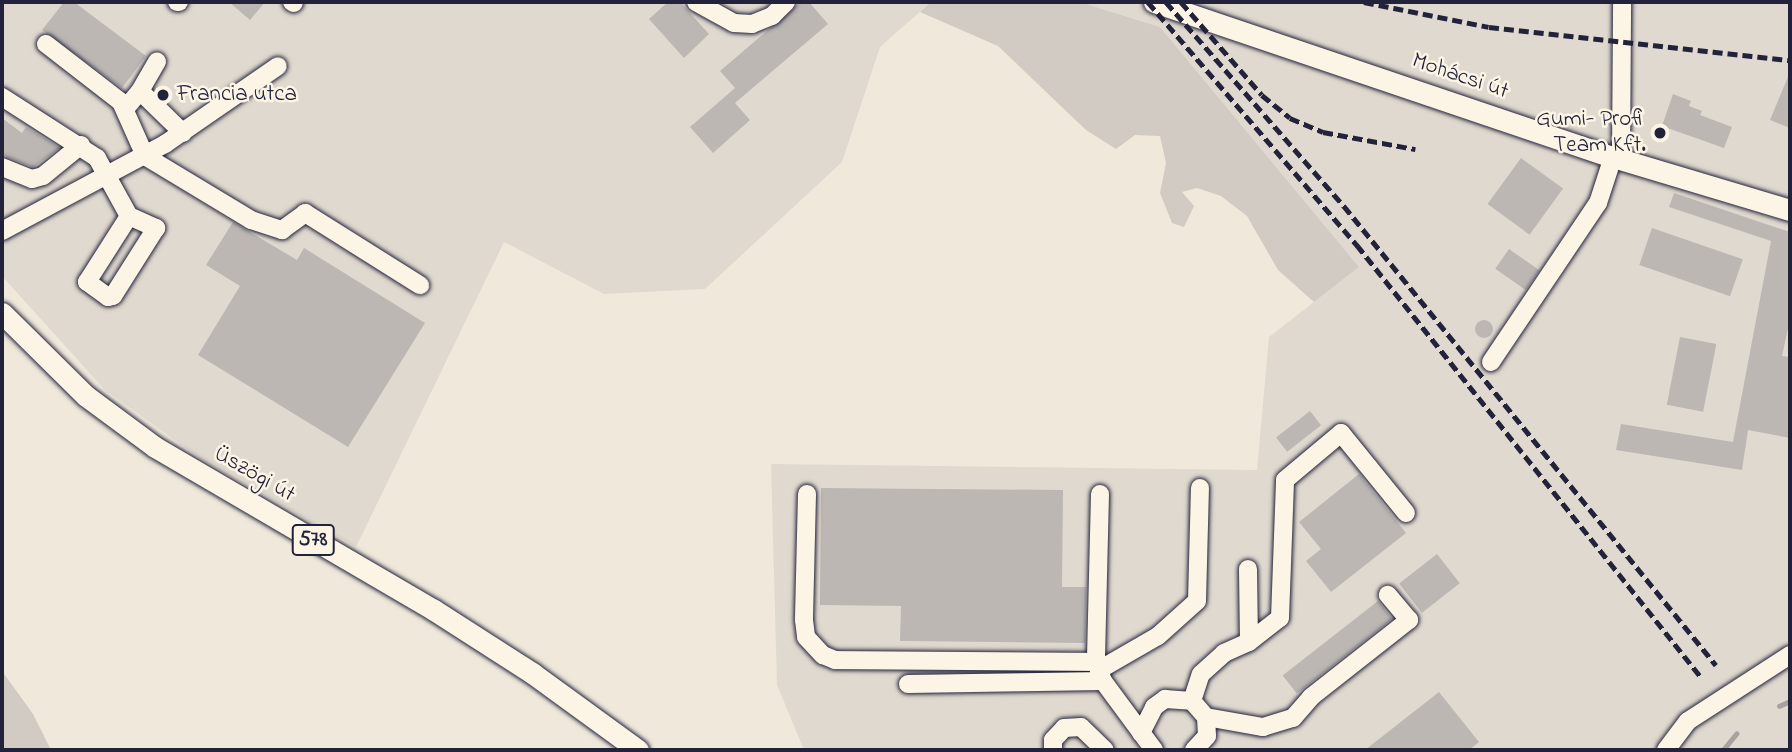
<!DOCTYPE html>
<meta charset="utf-8">
<style>
body{margin:0}
#map{position:relative;width:1792px;height:752px;overflow:hidden;background:#efe8db;font-family:"Indie Flower",sans-serif}
div>[style]{position:absolute}
.built>*{inset:0;background:#e0d9cf}
.green>*{inset:0;background:#d1cbc3}
.stream>*{height:4.5px;margin:-2.25px;padding:0 2.25px;transform-origin:2.25px;border-radius:2.25px;background:#a6a2a2}
.building>*{inset:0;background:#bcb7b3;transform-origin:0 0}
.round{border-radius:50%}
.roads{filter:drop-shadow(0 0 2px #22223b) drop-shadow(0 0 2px #22223b)}
.minor>*{height:18px;margin:-9px;padding:0 9px;transform-origin:9px;border-radius:9px;background:#fcf5e5}
.major>*{height:21px;margin:-10.5px;padding:0 10.5px;transform-origin:10.5px;border-radius:10.5px;background:#fcf5e5}
.rail>*{height:4.5px;margin-top:-2.25px;transform-origin:0;background:repeating-linear-gradient(90deg,#22223b 0 10px,transparent 0 15px)}
.dots>*{width:19px;height:19px;translate:-50% -50%;box-sizing:border-box;border:4px solid #fcf5e5;border-radius:50%}
span{translate:-50% -50%;white-space:nowrap;text-align:center;line-height:1.15;-webkit-text-stroke:5px #fcf5e5;paint-order:stroke}
.shield-label span{padding:2px 5px;background:#fcf5e5;border:2px solid;border-radius:5px;-webkit-text-stroke-width:0}
.shield-label{font-size:21px;color:#22223b;font-weight:700}
.street-label{font-size:23px;color:#22223b}
.poi-label{font-size:23px;color:#22223b}
.left{translate:0 -50%;text-align:left}
.right{translate:-100% -50%;text-align:right}
.frame{position:absolute;inset:0;border:4px solid #22223b;pointer-events:none}
</style>
<div id="map">
<div class="built">
<i style="clip-path:polygon(2px 2px,931px 2px,880px 47px,842px 162px,705px 289px,604px 294px,504px 242px,356px 547px,204px 461px,104px 389px,2px 276px)"></i>
<i style="clip-path:polygon(1080px 2px,1790px 2px,1790px 750px,804px 750px,777px 685px,771px 464px,1257px 470px,1269px 337px,1359px 267px,1160px 27px)"></i>
</div>
<div class="green">
<i style="clip-path:polygon(931px 2px,1080px 2px,1160px 27px,1359px 267px,1314px 302px,1278px 270px,1247px 216px,1221px 196px,1197px 188px,1182px 192px,1194px 206px,1184px 227px,1172px 223px,1160px 193px,1166px 163px,1160px 136px,1135px 135px,1116px 149px,1086px 130px,998px 46px,920px 12px)"></i>
<i style="clip-path:polygon(2px 671px,33px 714px,51px 750px,2px 750px)"></i>
</div>
<div class="stream">
<i style="left:1779px;top:706px;width:12px;rotate:-24deg"></i>
<i style="left:1723px;top:750px;width:21px;rotate:-51deg"></i>
</div>
<div class="building">
<i style="clip-path:polygon(64px 2px,74px 2px,146px 56px,122px 88px,42px 30px)"></i>
<i style="clip-path:polygon(229px 2px,265px 2px,250px 20px)"></i>
<i style="clip-path:polygon(668px 2px,680px 2px,709px 34px,684px 58px,649px 19px)"></i>
<i style="clip-path:polygon(801px 2px,809px 2px,828px 24px,735px 103px,750px 120px,713px 153px,690px 127px,735px 88px,720px 71px)"></i>
<i style="clip-path:polygon(1790px 72px,1790px 128px,1770px 120px)"></i>
<i style="clip-path:polygon(1673px 94px,1691px 101px,1689px 106px,1702px 111px,1700px 115px,1732px 127px,1724px 148px,1662px 126px)"></i>
<i style="clip-path:polygon(2px 118px,22px 133px,26px 127px,60px 148px,33px 167px,7px 157px,2px 153px)"></i>
<i style="left:1521px;top:158px;width:52px;height:57px;rotate:36deg"></i>
<i style="clip-path:polygon(1674px 193px,1790px 232px,1790px 319px,1782px 356px,1790px 357px,1790px 438px,1748px 430px,1742px 470px,1616px 450px,1621px 424px,1733px 442px,1771px 241px,1669px 207px)"></i>
<i style="clip-path:polygon(233px 222px,297px 260px,304px 248px,425px 323px,348px 447px,198px 355px,240px 286px,206px 265px)"></i>
<i style="left:1652px;top:228px;width:96px;height:39px;rotate:19deg"></i>
<i style="left:1509px;top:249px;width:37px;height:24px;rotate:35deg"></i>
<i class="round" style="left:1475px;top:320px;width:18px;height:18px"></i>
<i style="left:1680px;top:337px;width:37px;height:69px;rotate:11deg"></i>
<i style="left:1310px;top:411px;width:18px;height:43px;rotate:52deg"></i>
<i style="clip-path:polygon(1359px 474px,1406px 533px,1331px 592px,1306px 561px,1321px 549px,1299px 522px)"></i>
<i style="clip-path:polygon(821px 488px,1063px 490px,1062px 587px,1086px 587px,1085px 643px,900px 641px,901px 606px,820px 605px)"></i>
<i style="left:1437px;top:554px;width:37px;height:48px;rotate:52deg"></i>
<i style="left:1378px;top:601px;width:23px;height:121px;rotate:52deg"></i>
<i style="clip-path:polygon(1439px 692px,1479px 742px,1469px 750px,1365px 750px)"></i>
</div>
<div class="roads">
<div class="minor">
<i style="left:177px;top:2px;width:2px"></i>
<i style="left:292px;top:2px;width:2px;rotate:27deg"></i>
<i style="left:696px;top:2px;width:43px;rotate:28.9deg"></i>
<i style="left:734px;top:23px;width:18px;rotate:3deg"></i>
<i style="left:752px;top:24px;width:22px;rotate:-22deg"></i>
<i style="left:772px;top:16px;width:20px;rotate:-45deg"></i>
<i style="left:46px;top:44px;width:95px;rotate:37.7deg"></i>
<i style="left:121px;top:102px;width:59px;rotate:66deg"></i>
<i style="left:145px;top:156px;width:124px;rotate:31.1deg"></i>
<i style="left:251px;top:220px;width:33px;rotate:18deg"></i>
<i style="left:282px;top:230px;width:29px;rotate:-36deg"></i>
<i style="left:305px;top:213px;width:136px;rotate:32.1deg"></i>
<i style="left:140px;top:91px;width:34px;rotate:-60deg"></i>
<i style="left:2px;top:97px;width:113px;rotate:32.7deg"></i>
<i style="left:97px;top:158px;width:66px;rotate:61.1deg"></i>
<i style="left:125px;top:109px;width:23px;rotate:-50deg"></i>
<i style="left:140px;top:91px;width:60px;rotate:44.3deg"></i>
<i style="left:1621px;top:159px;width:157px;rotate:-89.6deg"></i>
<i style="left:2px;top:167px;width:32px;rotate:22deg"></i>
<i style="left:32px;top:179px;width:11px;rotate:-15deg"></i>
<i style="left:43px;top:176px;width:49px;rotate:-39.2deg"></i>
<i style="left:129px;top:216px;width:30px;rotate:24deg"></i>
<i style="left:156px;top:228px;width:80px;rotate:122.3deg"></i>
<i style="left:113px;top:296px;width:5px;rotate:169deg"></i>
<i style="left:108px;top:297px;width:26px;rotate:-144deg"></i>
<i style="left:87px;top:282px;width:78px;rotate:-57.5deg"></i>
<i style="left:2px;top:231px;width:185px;rotate:-28.1deg"></i>
<i style="left:165px;top:144px;width:137px;rotate:-34.6deg"></i>
<i style="left:1491px;top:362px;width:192px;rotate:-56.1deg"></i>
<i style="left:1598px;top:203px;width:48px;rotate:-71.9deg"></i>
<i style="left:807px;top:494px;width:126px;rotate:91.4deg"></i>
<i style="left:804px;top:620px;width:17px;rotate:83deg"></i>
<i style="left:806px;top:637px;width:25px;rotate:47deg"></i>
<i style="left:823px;top:655px;width:13px;rotate:23deg"></i>
<i style="left:835px;top:660px;width:261px;rotate:0.4deg"></i>
<i style="left:1100px;top:494px;width:168px;rotate:91.4deg"></i>
<i style="left:1096px;top:662px;width:20px;rotate:70deg"></i>
<i style="left:1103px;top:681px;width:86px;rotate:53.5deg"></i>
<i style="left:1249px;top:642px;width:39px;rotate:-38deg"></i>
<i style="left:1280px;top:618px;width:138px;rotate:-87.9deg"></i>
<i style="left:1285px;top:480px;width:73px;rotate:-40deg"></i>
<i style="left:1341px;top:433px;width:103px;rotate:50.9deg"></i>
<i style="left:1099px;top:670px;width:68px;rotate:-30deg"></i>
<i style="left:1158px;top:636px;width:52px;rotate:-41.9deg"></i>
<i style="left:1197px;top:601px;width:113px;rotate:-88.5deg"></i>
<i style="left:908px;top:684px;width:195px;rotate:-0.9deg"></i>
<i style="left:1192px;top:701px;width:28px;rotate:-72deg"></i>
<i style="left:1201px;top:674px;width:31px;rotate:-42deg"></i>
<i style="left:1224px;top:653px;width:27px;rotate:-24deg"></i>
<i style="left:1249px;top:642px;width:73px;rotate:-90.8deg"></i>
<i style="left:1206px;top:717px;width:58px;rotate:10deg"></i>
<i style="left:1263px;top:727px;width:31px;rotate:-17deg"></i>
<i style="left:1293px;top:718px;width:28px;rotate:-49deg"></i>
<i style="left:1311px;top:697px;width:125px;rotate:-38.2deg"></i>
<i style="left:1409px;top:620px;width:33px;rotate:-130deg"></i>
<i style="left:1141px;top:733px;width:29px;rotate:-63deg"></i>
<i style="left:1154px;top:707px;width:14px;rotate:-36deg"></i>
<i style="left:1165px;top:699px;width:27px;rotate:4deg"></i>
<i style="left:1192px;top:701px;width:21px;rotate:49deg"></i>
<i style="left:1206px;top:717px;width:19px;rotate:87deg"></i>
<i style="left:1207px;top:736px;width:19px;rotate:133deg"></i>
<i style="left:1053px;top:750px;width:10px;rotate:-90deg"></i>
<i style="left:1053px;top:740px;width:16px;rotate:-47deg"></i>
<i style="left:1064px;top:728px;width:17px;rotate:-3deg"></i>
<i style="left:1081px;top:727px;width:33px;rotate:44deg"></i>
<i style="left:1666px;top:750px;width:36px;rotate:-53deg"></i>
<i style="left:1688px;top:721px;width:121px;rotate:-32.9deg"></i>
</div>
<div class="major">
<i style="left:1154px;top:2px;width:484px;rotate:18.7deg"></i>
<i style="left:1613px;top:157px;width:185px;rotate:16.7deg"></i>
<i style="left:2px;top:313px;width:118px;rotate:44.7deg"></i>
<i style="left:86px;top:396px;width:86px;rotate:36.5deg"></i>
<i style="left:155px;top:447px;width:323px;rotate:30.3deg"></i>
<i style="left:434px;top:610px;width:117px;rotate:32.7deg"></i>
<i style="left:532px;top:673px;width:131px;rotate:36deg"></i>
</div>
</div>
<div class="rail">
<i style="left:1148px;top:2px;width:321px;rotate:49.3deg"></i>
<i style="left:1357px;top:245px;width:552px;rotate:51.47deg"></i>
<i style="left:1166px;top:2px;width:271px;rotate:48.9deg"></i>
<i style="left:1344px;top:206px;width:591px;rotate:50.98deg"></i>
<i style="left:1181px;top:2px;width:123px;rotate:48.9deg"></i>
<i style="left:1262px;top:95px;width:36px;rotate:39deg"></i>
<i style="left:1290px;top:118px;width:36px;rotate:23deg"></i>
<i style="left:1323px;top:132px;width:94px;rotate:10.5deg"></i>
<i style="left:1364px;top:2px;width:127px;rotate:11.3deg"></i>
<i style="left:1489px;top:27px;width:303px;rotate:6.3deg"></i>
</div>
<div class="dots">
<i style="left:163px;top:95px;background:#22223b"></i>
<i style="left:1660px;top:133px;background:#22223b"></i>
</div>
<div class="shield-label">
<span style="left:313px;top:540px">578</span>
</div>
<div class="street-label">
<span style="left:1460px;top:77px;rotate:19deg">Mohácsi út</span>
<span style="left:254px;top:475px;rotate:30deg">Üszögi út</span>
</div>
<div class="poi-label">
<span class="left" style="left:177px;top:95px">Francia utca</span>
<span class="right" style="left:1646px;top:133px">Gumi- Profi<br>Team Kft.</span>
</div>
<div class="frame"></div>
</div>
